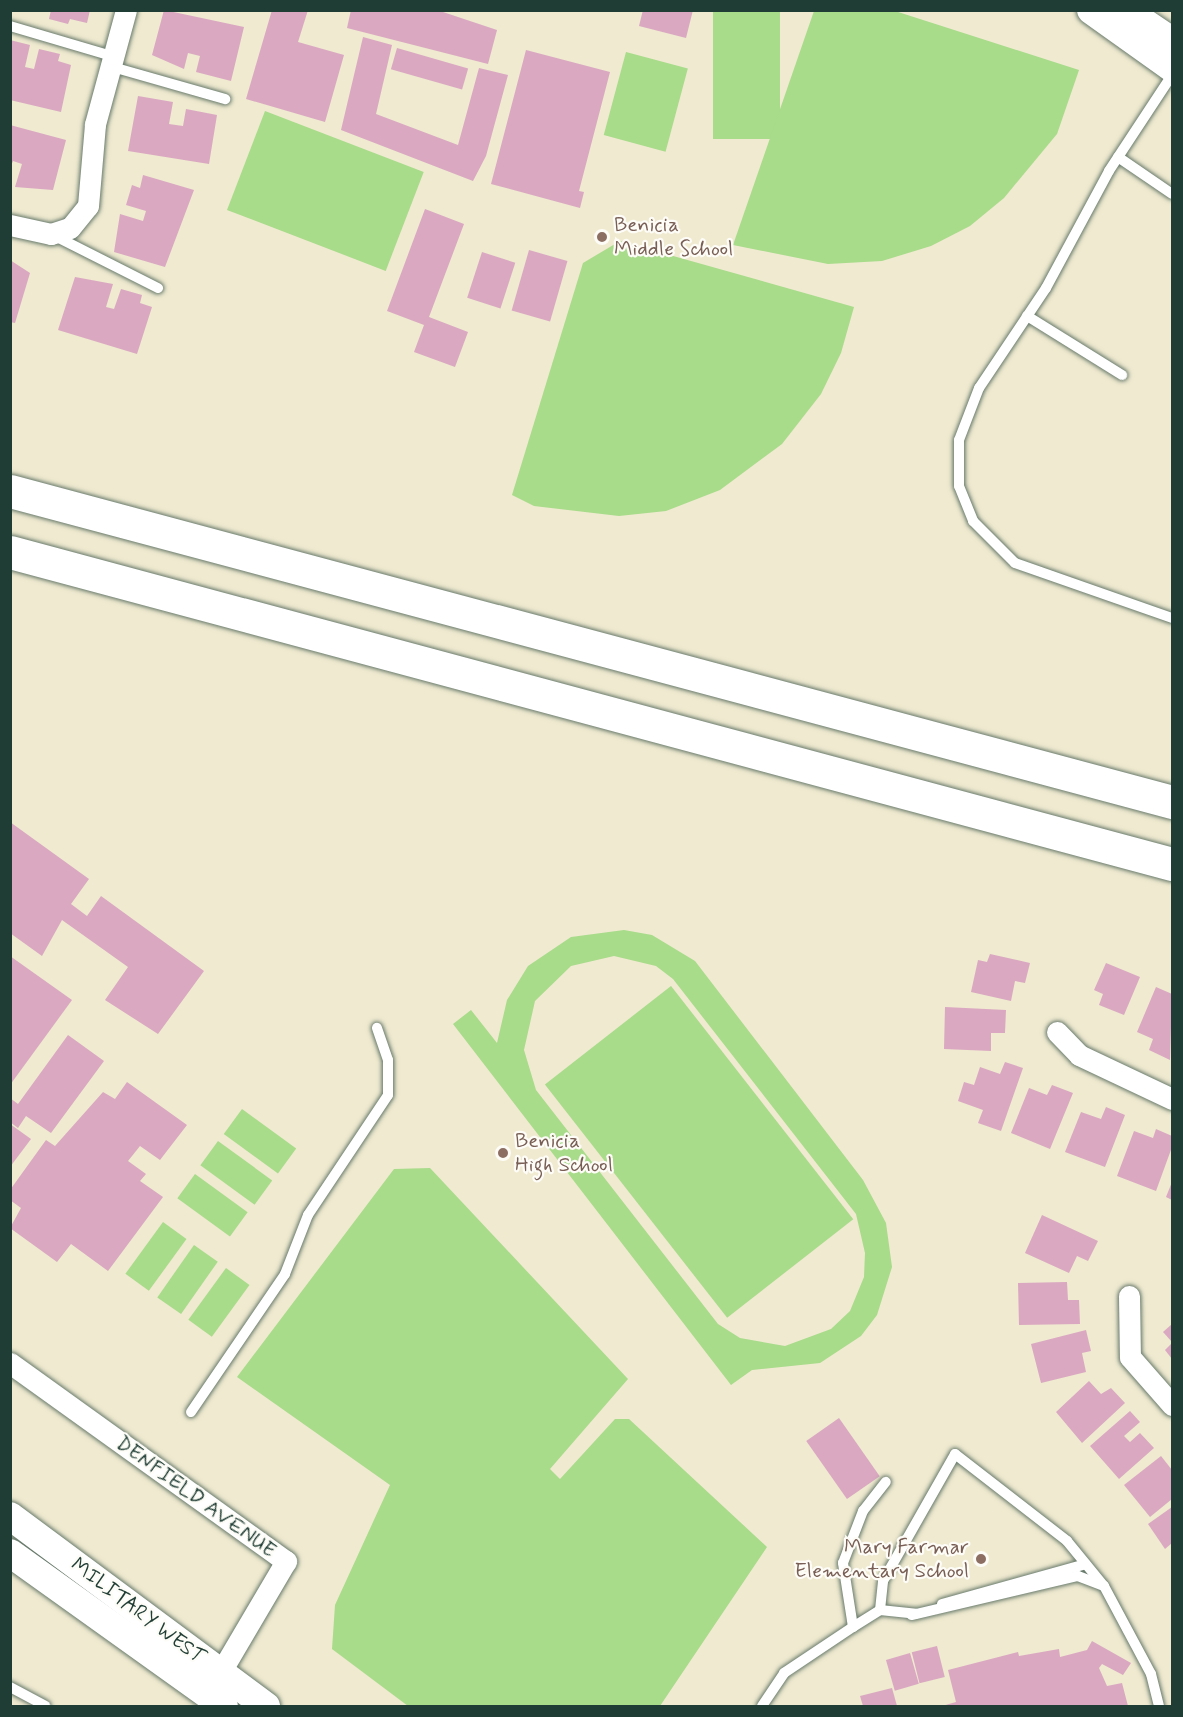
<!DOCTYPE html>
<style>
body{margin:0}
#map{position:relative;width:1183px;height:1717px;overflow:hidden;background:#efead0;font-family:Mynerve,sans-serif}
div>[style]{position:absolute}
.green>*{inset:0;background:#a8db8a;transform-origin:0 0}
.building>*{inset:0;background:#daa8c1;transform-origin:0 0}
.roads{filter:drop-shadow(0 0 2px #687a6b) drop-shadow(0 0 2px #687a6b)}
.lane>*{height:10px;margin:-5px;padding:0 5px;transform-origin:5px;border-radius:5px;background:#fff}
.street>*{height:21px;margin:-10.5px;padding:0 10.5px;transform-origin:10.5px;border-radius:10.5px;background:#fff}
.secondary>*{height:28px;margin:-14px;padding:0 14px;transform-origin:14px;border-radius:14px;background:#fff}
.highway>*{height:33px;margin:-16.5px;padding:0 16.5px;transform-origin:16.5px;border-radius:16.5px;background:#fff}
.dots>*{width:16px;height:16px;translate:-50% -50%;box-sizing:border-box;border:3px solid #fdfcf7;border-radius:50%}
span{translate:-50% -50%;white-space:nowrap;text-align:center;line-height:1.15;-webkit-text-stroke:4.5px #fdfcf7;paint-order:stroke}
.education-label{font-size:21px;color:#785e54}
.left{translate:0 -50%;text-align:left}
.right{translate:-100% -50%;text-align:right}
.street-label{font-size:21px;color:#1f3d34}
.frame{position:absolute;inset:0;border:12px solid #1f3d34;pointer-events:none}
</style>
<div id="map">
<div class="green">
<i style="left:713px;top:11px;width:67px;height:128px"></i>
<i style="clip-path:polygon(814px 11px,895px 11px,1079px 70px,1057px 134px,1004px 198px,970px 226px,931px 246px,882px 261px,828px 264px,733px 245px)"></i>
<i style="left:626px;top:52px;width:64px;height:86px;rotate:15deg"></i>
<i style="left:265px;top:111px;width:170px;height:106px;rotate:21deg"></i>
<i style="clip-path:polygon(620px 241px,854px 307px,841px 353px,821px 394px,782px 444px,720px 490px,666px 511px,619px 516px,534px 506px,512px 495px,583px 263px)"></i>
<i style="clip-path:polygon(evenodd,624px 930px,652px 935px,695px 961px,863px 1180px,886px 1223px,892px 1267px,877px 1315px,861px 1336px,820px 1363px,752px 1370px,731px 1385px,453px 1024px,471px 1010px,497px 1043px,507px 1000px,528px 966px,571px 937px,624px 930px,614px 956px,656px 966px,673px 979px,856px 1214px,865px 1253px,864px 1277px,850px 1311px,831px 1329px,785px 1346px,740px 1338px,718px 1324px,536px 1090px,524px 1050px,535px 1001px,571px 966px,614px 956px)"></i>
<i style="left:671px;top:986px;width:296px;height:160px;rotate:52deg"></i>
<i style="left:242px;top:1109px;width:67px;height:31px;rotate:36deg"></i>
<i style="left:218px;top:1141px;width:67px;height:30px;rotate:36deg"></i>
<i style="clip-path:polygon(430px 1168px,628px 1379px,550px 1469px,560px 1479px,615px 1419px,629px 1419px,767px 1547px,660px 1706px,408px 1706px,332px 1649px,335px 1605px,390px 1485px,237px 1377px,394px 1169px)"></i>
<i style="left:195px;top:1174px;width:65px;height:30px;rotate:36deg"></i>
<i style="left:163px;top:1222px;width:29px;height:64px;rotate:36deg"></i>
<i style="left:194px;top:1245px;width:29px;height:64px;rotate:35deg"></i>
<i style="left:226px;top:1268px;width:29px;height:64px;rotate:36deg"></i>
</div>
<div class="building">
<i style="clip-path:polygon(51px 10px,90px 10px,87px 23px,70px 19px,68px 24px,49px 19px)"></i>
<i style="clip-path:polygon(164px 10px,244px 27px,231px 81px,196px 72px,200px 56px,188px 53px,184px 69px,152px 55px)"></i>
<i style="clip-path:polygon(272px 10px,308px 10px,298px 42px,344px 55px,325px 122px,246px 99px)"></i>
<i style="clip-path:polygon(351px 10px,437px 10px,497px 30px,488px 64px,347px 28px)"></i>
<i style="clip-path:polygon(643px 10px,693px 10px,686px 38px,639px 26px)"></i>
<i style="clip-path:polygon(363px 37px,392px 45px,376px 114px,458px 145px,479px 68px,508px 75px,486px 156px,473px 181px,341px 130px)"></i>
<i style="clip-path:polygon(10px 40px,30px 45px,25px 67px,34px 69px,39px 49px,60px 54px,58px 61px,71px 65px,61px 112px,10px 100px)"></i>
<i style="left:397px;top:48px;width:74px;height:22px;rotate:16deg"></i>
<i style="clip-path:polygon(526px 50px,610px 72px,579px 191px,584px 192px,580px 208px,491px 184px)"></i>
<i style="clip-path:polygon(138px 96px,173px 102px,169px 124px,183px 126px,186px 109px,217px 115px,209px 164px,128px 151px)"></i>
<i style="clip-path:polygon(10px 125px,66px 140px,53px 190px,15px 187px,22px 164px,13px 161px,10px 168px)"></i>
<i style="clip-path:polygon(143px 175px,194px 190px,165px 267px,114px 252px,120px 214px,143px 221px,146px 211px,126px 205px,132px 185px,140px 188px)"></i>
<i style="clip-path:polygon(425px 209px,464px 224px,429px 317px,468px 332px,455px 367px,414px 352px,424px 325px,387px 311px)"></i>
<i style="left:529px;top:250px;width:40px;height:63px;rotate:16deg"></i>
<i style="left:482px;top:252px;width:35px;height:48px;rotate:18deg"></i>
<i style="clip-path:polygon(10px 260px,30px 273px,15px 323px,10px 322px)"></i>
<i style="clip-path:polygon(75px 277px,113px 284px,106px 307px,114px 309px,121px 289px,142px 295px,140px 303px,152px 307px,137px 354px,58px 330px)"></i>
<i style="clip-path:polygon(10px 822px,89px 879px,71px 904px,87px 916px,101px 896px,204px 971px,158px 1034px,105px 1000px,128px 967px,62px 920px,42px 956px,10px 933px)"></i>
<i style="clip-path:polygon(990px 954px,1030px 963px,1025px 983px,1015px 981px,1011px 1001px,971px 992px,978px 960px,987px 962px)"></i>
<i style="clip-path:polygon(10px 956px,72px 1000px,10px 1085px)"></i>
<i style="clip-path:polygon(1106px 963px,1140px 977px,1124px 1015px,1099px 1005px,1103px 994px,1094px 990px)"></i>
<i style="clip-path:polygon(1156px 987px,1172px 994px,1170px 1060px,1149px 1050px,1153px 1039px,1137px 1032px)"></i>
<i style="clip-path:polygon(945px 1007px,1006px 1010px,1005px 1033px,991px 1033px,991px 1051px,944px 1049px)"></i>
<i style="clip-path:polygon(68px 1035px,104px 1061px,51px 1133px,26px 1116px,18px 1128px,10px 1122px,10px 1098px,18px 1104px)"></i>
<i style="clip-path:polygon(1005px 1062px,1023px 1068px,1001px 1131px,978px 1123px,983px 1110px,958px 1101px,964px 1082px,974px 1085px,980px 1067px,1000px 1074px)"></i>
<i style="clip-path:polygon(127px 1082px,187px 1125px,160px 1160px,140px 1146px,128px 1161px,146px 1174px,140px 1181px,163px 1197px,108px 1271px,71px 1244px,57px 1262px,10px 1228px,21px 1208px,10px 1200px,10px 1190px,46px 1140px,55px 1146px,103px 1092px,115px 1099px)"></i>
<i style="clip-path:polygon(1052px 1085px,1073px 1093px,1050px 1149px,1011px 1133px,1029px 1088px,1047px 1095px)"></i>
<i style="clip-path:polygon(1106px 1107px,1125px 1115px,1105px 1167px,1065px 1152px,1081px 1112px,1101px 1119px)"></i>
<i style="clip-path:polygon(10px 1124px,31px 1139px,10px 1167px)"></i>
<i style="clip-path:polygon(1156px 1129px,1172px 1136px,1172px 1147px,1156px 1191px,1117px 1176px,1134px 1131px,1153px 1138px)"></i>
<i style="clip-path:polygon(1172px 1182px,1172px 1200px,1166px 1197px)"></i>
<i style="clip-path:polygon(1042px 1215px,1098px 1241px,1088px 1261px,1077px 1256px,1069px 1273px,1025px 1253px)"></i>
<i style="clip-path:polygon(1067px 1282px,1068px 1300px,1079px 1300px,1080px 1324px,1019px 1325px,1018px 1283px)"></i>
<i style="clip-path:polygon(1172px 1324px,1172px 1342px,1163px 1332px)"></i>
<i style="clip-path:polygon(1086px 1330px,1091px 1351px,1082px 1353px,1086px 1372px,1041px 1383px,1031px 1344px)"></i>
<i style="clip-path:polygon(1172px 1343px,1172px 1359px,1165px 1350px)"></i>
<i style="clip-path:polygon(1089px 1381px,1101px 1394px,1111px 1388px,1125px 1403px,1082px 1443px,1056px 1412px)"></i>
<i style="clip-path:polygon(1130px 1411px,1140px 1422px,1124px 1436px,1130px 1442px,1140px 1433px,1154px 1448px,1119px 1479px,1090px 1446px)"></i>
<i style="left:839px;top:1418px;width:71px;height:40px;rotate:55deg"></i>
<i style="clip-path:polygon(1161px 1456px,1172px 1470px,1172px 1499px,1150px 1517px,1124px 1485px)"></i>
<i style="clip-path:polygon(1172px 1507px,1172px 1543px,1165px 1549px,1148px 1524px)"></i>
<i style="clip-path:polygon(1092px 1641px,1131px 1663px,1123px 1675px,1102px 1664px,1099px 1668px,1107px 1686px,1122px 1683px,1128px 1706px,942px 1706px,956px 1702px,948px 1670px,1018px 1652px,1019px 1656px,1059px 1649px,1060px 1657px,1087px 1650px)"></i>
<i style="left:937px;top:1646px;width:32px;height:26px;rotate:76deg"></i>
<i style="left:910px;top:1653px;width:32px;height:25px;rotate:74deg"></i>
<i style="clip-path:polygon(892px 1688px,897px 1706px,863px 1706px,860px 1696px)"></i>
</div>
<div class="roads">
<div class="lane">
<i style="left:10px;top:26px;width:106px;rotate:16.4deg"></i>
<i style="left:109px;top:66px;width:121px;rotate:15.9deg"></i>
<i style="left:1172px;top:75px;width:115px;rotate:123.3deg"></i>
<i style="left:1109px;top:171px;width:133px;rotate:118.3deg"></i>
<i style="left:1046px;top:288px;width:120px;rotate:123.8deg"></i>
<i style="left:979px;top:388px;width:56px;rotate:111deg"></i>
<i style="left:959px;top:440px;width:46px;rotate:90deg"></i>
<i style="left:959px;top:486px;width:38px;rotate:68deg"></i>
<i style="left:973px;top:521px;width:59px;rotate:45deg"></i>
<i style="left:1015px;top:563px;width:166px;rotate:19.3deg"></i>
<i style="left:1118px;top:157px;width:65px;rotate:34.4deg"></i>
<i style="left:51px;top:234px;width:120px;rotate:26.8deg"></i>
<i style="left:1027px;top:316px;width:112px;rotate:31.8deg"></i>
<i style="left:191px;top:1412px;width:167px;rotate:-55.7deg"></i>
<i style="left:285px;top:1274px;width:63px;rotate:-68.7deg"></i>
<i style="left:308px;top:1215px;width:144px;rotate:-56.3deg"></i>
<i style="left:388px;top:1095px;width:35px;rotate:-90deg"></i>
<i style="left:388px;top:1060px;width:34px;rotate:-109deg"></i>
<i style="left:1104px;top:1586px;width:100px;rotate:61.9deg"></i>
<i style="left:1151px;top:1674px;width:33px;rotate:76deg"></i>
<i style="left:942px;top:1604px;width:149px;rotate:-15.5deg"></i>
<i style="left:880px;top:1610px;width:29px;rotate:-84deg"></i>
<i style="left:883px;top:1581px;width:146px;rotate:-60.4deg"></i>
<i style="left:955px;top:1454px;width:142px;rotate:37.8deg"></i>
<i style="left:1067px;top:1541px;width:58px;rotate:50.6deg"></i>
<i style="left:1104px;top:1586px;width:28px;rotate:-159deg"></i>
<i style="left:1078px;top:1576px;width:171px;rotate:166.8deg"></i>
<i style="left:853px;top:1627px;width:65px;rotate:-98.9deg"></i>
<i style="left:843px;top:1563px;width:56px;rotate:-69deg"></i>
<i style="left:863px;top:1511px;width:37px;rotate:-52deg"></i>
<i style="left:10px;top:1687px;width:40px;rotate:28deg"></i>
<i style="left:762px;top:1706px;width:40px;rotate:-56deg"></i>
<i style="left:784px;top:1673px;width:83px;rotate:-33.7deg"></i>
<i style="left:853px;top:1627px;width:32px;rotate:-32deg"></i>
<i style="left:880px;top:1610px;width:36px;rotate:6deg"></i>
</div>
<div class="street">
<i style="left:10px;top:225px;width:42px;rotate:12.4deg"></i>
<i style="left:51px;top:234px;width:20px;rotate:-18deg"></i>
<i style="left:70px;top:228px;width:28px;rotate:-51deg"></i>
<i style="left:88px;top:206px;width:82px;rotate:-85.1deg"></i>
<i style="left:95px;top:124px;width:118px;rotate:-74.8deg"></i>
<i style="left:1057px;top:1032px;width:32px;rotate:46deg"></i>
<i style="left:1079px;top:1055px;width:103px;rotate:25.3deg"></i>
<i style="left:1129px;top:1296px;width:61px;rotate:89.1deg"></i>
<i style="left:1130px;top:1357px;width:64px;rotate:48.8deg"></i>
<i style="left:10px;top:1363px;width:340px;rotate:35.7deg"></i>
<i style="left:286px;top:1561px;width:142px;rotate:120.5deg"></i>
</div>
<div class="secondary">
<i style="left:1091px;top:10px;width:100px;rotate:35.6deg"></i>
<i style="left:1126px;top:10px;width:55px;rotate:34deg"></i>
<i style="left:10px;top:1516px;width:319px;rotate:36.6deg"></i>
<i style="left:10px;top:1553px;width:263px;rotate:35.6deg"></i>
</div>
<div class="highway">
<i style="left:10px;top:491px;width:1203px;rotate:14.98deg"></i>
<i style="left:10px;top:552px;width:1203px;rotate:15.03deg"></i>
</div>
</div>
<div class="dots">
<i style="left:602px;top:237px;background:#8d6e63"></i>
<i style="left:503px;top:1153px;background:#8d6e63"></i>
<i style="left:981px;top:1559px;background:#8d6e63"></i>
</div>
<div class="education-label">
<span class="left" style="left:614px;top:237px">Benicia<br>Middle School</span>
<span class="left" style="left:515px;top:1153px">Benicia<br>High School</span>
<span class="right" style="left:969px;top:1559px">Mary Farmar<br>Elementary School</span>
</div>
<div class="street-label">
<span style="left:196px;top:1497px;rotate:36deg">DENFIELD AVENUE</span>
<span style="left:138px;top:1611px;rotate:37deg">MILITARY WEST</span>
</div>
<div class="frame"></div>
</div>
